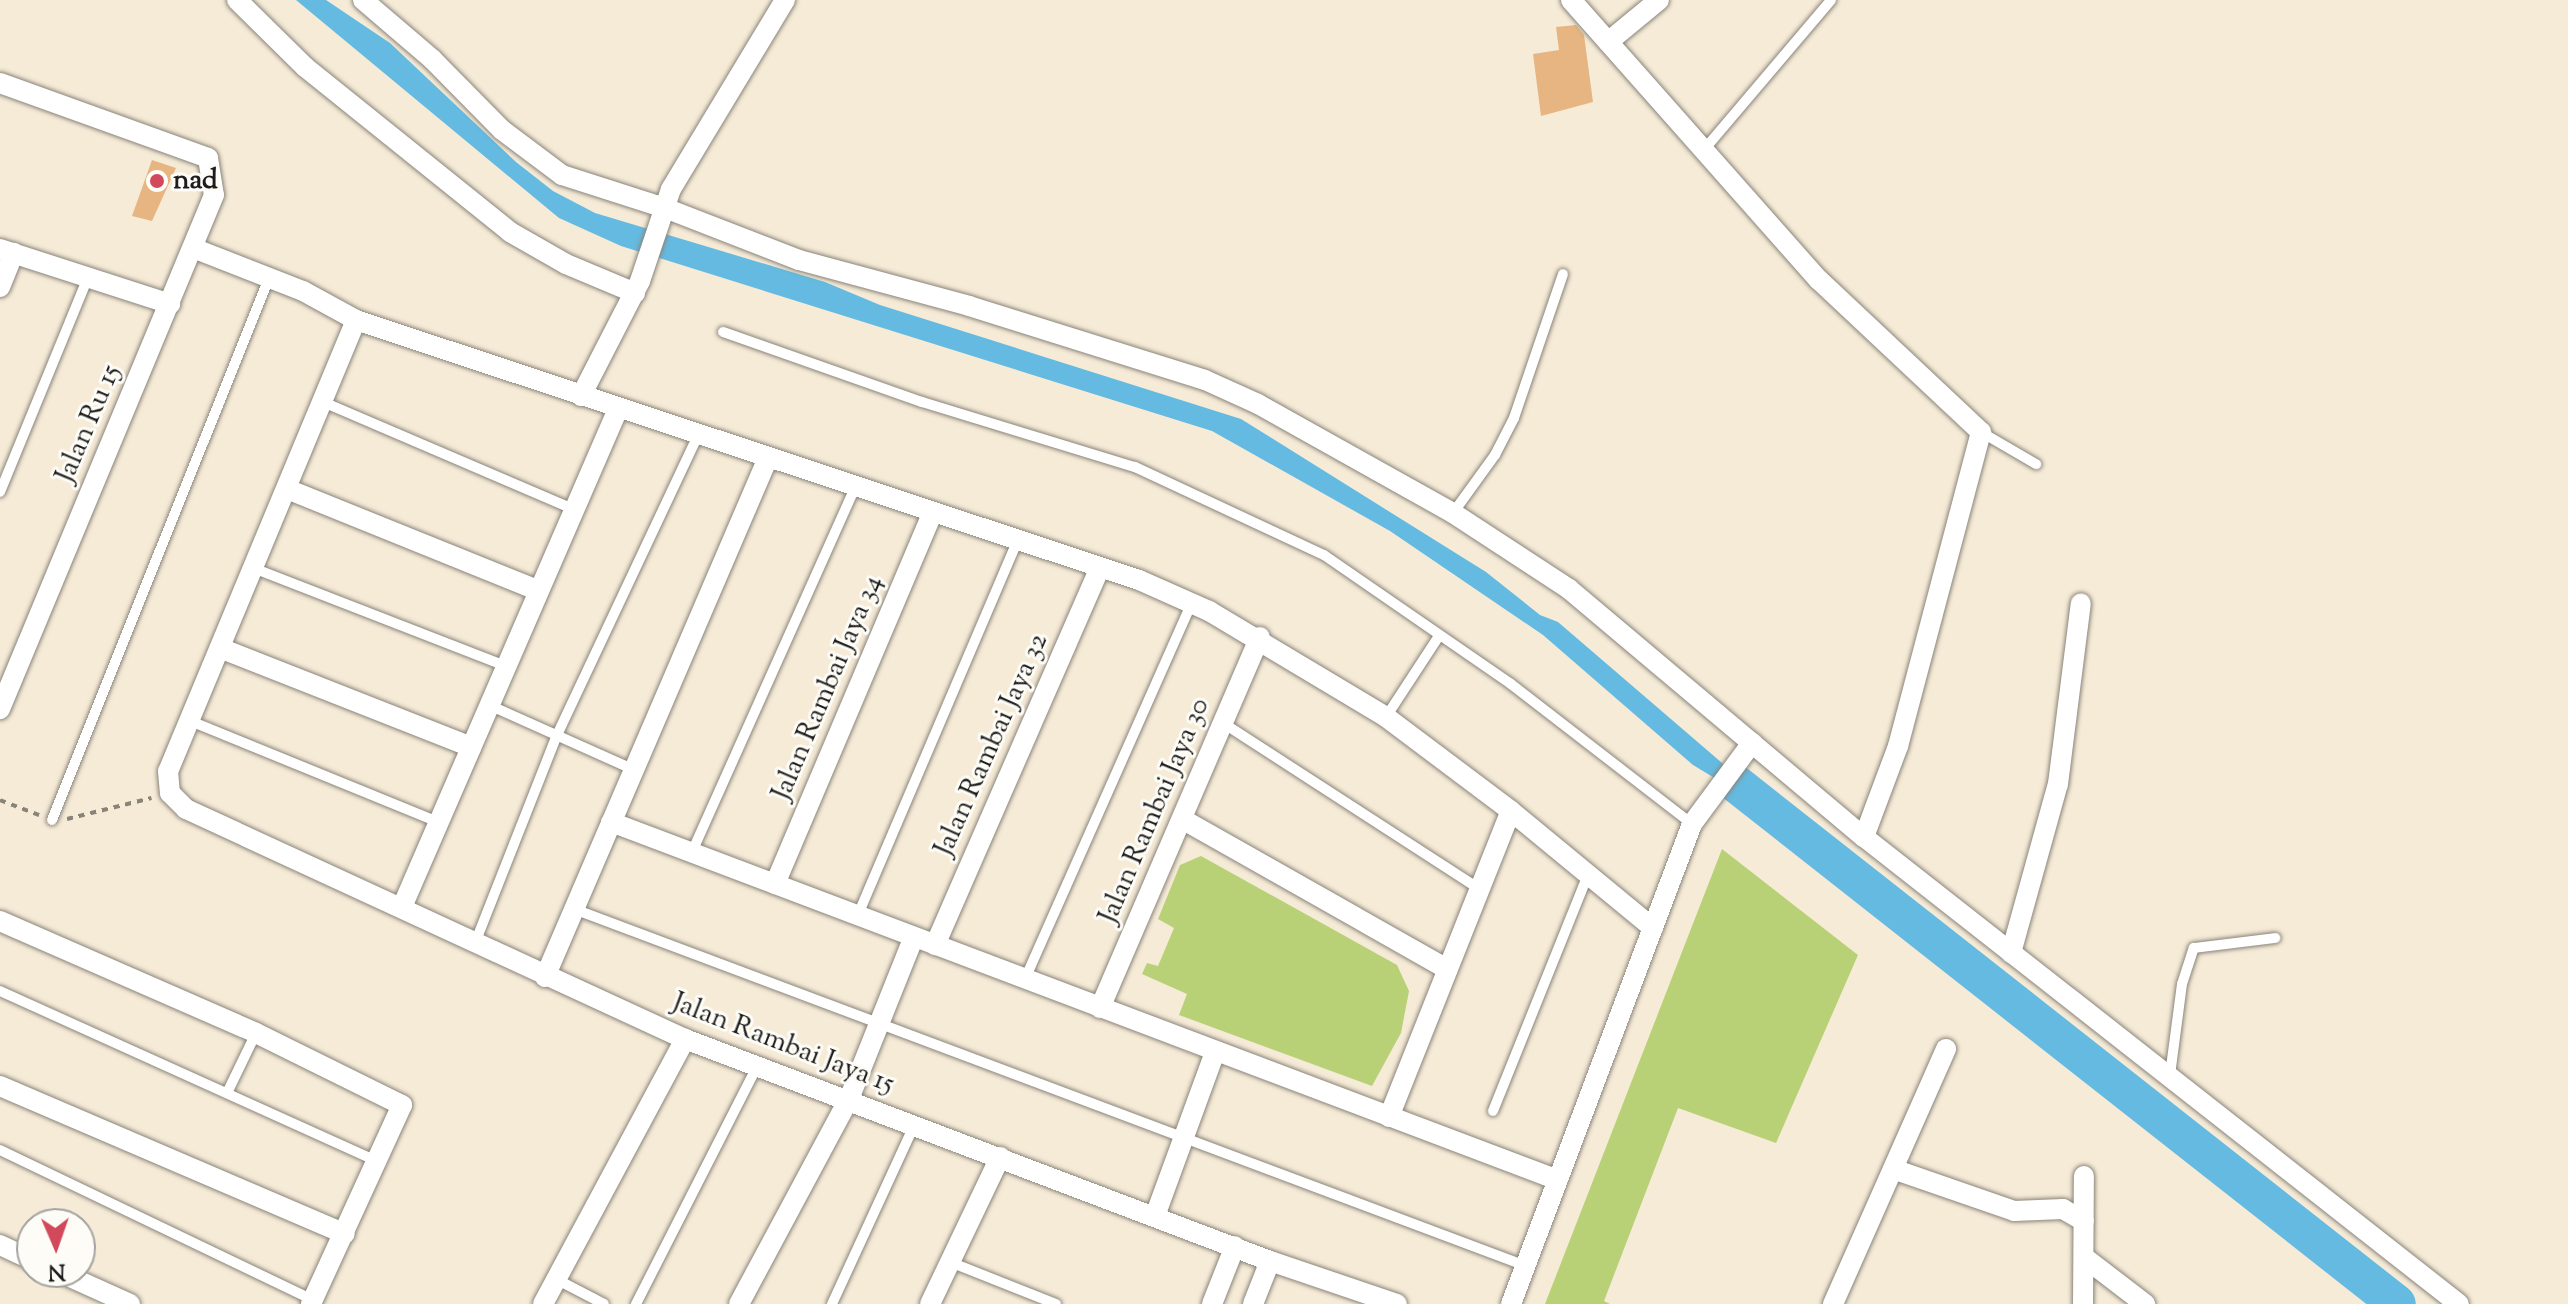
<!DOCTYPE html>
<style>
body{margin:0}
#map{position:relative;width:2568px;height:1304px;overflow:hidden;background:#f6ebd7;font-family:"Sorts Mill Goudy",serif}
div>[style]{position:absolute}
.green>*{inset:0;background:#b9d176}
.water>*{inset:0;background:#65bae1}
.river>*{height:38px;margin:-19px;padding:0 19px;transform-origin:19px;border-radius:19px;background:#65bae1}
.building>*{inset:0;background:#e7b581}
.path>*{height:4px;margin-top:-2px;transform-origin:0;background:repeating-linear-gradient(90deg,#89847a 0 6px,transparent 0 12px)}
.roads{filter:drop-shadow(0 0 2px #89847a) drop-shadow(0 0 2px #89847a)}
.lane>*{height:10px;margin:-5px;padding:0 5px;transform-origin:5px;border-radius:5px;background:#fff}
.street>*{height:20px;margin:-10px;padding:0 10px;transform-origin:10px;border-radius:10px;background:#fff}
.dots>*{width:22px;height:22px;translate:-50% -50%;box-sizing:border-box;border:4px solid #fdfcf7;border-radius:50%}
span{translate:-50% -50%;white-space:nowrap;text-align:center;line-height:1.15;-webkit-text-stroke:6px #fdfcf7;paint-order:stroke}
.poi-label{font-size:28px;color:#1c1c1c;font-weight:700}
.left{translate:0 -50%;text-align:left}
.street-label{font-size:28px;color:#1c1c1c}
.north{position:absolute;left:16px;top:1208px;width:80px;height:80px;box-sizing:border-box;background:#fdfcf7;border:2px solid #a3a29f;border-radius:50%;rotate:178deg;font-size:22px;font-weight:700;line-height:32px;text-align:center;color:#1c1c1c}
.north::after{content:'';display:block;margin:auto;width:28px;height:36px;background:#d1495b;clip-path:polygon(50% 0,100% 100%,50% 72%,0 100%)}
</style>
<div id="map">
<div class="green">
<i style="clip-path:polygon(1722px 849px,1858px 955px,1776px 1143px,1678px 1108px,1604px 1301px,1610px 1304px,1545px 1304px)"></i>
<i style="clip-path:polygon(1201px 856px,1397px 965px,1409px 991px,1401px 1033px,1372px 1086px,1179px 1015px,1187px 994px,1142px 974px,1147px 963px,1158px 966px,1174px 928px,1158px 919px,1180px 865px)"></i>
</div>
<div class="water">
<i style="clip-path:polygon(296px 0,326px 0,390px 43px,516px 162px,553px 191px,595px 213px,825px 282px,880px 305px,1241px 419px,1486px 572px,1540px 615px,1558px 622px,1757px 793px,1751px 800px,1693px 765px,1543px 635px,1390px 531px,1212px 431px,621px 246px,559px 218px)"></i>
</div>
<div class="river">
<i style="left:1735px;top:783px;width:842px;rotate:38.2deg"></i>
</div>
<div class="building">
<i style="clip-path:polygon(1576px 25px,1584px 35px,1593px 102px,1541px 116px,1533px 54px,1559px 50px,1556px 27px)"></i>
<i style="clip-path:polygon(152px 160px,176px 168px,152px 221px,132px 216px)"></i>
</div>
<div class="path">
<i style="left:0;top:800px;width:42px;rotate:21deg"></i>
<i style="left:67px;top:819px;width:87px;rotate:-14deg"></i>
</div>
<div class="roads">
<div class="lane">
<i style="left:1703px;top:151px;width:198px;rotate:-49.7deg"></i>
<i style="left:723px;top:332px;width:211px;rotate:19.4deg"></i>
<i style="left:922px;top:402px;width:223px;rotate:17deg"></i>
<i style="left:1135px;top:467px;width:208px;rotate:25deg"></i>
<i style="left:1324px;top:555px;width:227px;rotate:34.6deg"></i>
<i style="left:1511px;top:684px;width:229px;rotate:37.7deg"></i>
<i style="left:321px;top:401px;width:272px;rotate:23.2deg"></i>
<i style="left:1981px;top:432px;width:64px;rotate:30.2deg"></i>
<i style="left:0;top:492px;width:232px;rotate:-67.7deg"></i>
<i style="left:1453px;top:513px;width:72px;rotate:-54.1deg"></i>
<i style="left:1495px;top:455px;width:42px;rotate:-62.8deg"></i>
<i style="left:1514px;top:418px;width:152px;rotate:-71.2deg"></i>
<i style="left:253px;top:568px;width:271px;rotate:21.2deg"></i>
<i style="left:489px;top:705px;width:159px;rotate:24.1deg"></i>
<i style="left:1386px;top:717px;width:97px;rotate:-56.8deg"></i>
<i style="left:188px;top:720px;width:270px;rotate:22.2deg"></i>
<i style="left:1223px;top:723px;width:306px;rotate:32.9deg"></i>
<i style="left:52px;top:820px;width:584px;rotate:-68.18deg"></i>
<i style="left:692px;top:852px;width:399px;rotate:-65.9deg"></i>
<i style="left:574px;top:909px;width:1017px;rotate:20.56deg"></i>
<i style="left:857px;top:917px;width:410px;rotate:-66.9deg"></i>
<i style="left:475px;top:943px;width:224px;rotate:-68.5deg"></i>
<i style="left:557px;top:735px;width:331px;rotate:-64.8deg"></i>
<i style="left:1025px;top:979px;width:411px;rotate:-66.1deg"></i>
<i style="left:0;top:991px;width:415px;rotate:24.3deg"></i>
<i style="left:2170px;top:1075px;width:92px;rotate:-82.5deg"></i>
<i style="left:2182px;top:984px;width:38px;rotate:-72deg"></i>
<i style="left:2194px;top:948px;width:82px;rotate:-7deg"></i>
<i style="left:228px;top:1091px;width:64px;rotate:-64.2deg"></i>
<i style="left:1493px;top:1111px;width:254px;rotate:-68.1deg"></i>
<i style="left:0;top:1150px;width:347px;rotate:25.6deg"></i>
<i style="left:950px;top:1262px;width:114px;rotate:21.6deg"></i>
<i style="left:556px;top:1279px;width:54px;rotate:27.5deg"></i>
<i style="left:636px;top:1304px;width:268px;rotate:-63deg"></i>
<i style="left:832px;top:1304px;width:196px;rotate:-65.3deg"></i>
</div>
<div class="street">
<i style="left:237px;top:0;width:95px;rotate:44.6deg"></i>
<i style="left:305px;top:67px;width:263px;rotate:38.8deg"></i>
<i style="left:510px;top:232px;width:64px;rotate:29.7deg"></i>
<i style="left:566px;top:264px;width:75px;rotate:22.8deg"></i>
<i style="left:363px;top:0;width:91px;rotate:40.5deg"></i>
<i style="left:432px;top:59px;width:100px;rotate:45.4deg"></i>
<i style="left:502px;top:130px;width:75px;rotate:36.9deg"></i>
<i style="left:562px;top:175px;width:108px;rotate:17.8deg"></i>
<i style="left:665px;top:208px;width:144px;rotate:21.2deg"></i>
<i style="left:799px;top:260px;width:176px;rotate:15.1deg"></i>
<i style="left:969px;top:306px;width:247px;rotate:17.4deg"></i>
<i style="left:1205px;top:380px;width:58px;rotate:24.4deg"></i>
<i style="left:1258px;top:404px;width:223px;rotate:29.2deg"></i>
<i style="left:1453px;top:513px;width:139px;rotate:33.2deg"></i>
<i style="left:1569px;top:589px;width:385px;rotate:40.1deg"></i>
<i style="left:1864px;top:837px;width:756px;rotate:38.13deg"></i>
<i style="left:1571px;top:0;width:374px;rotate:48.5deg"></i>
<i style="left:1819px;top:280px;width:222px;rotate:43.2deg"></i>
<i style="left:1981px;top:432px;width:325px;rotate:104.8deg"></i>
<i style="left:1898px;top:746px;width:97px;rotate:110.5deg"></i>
<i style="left:1608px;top:42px;width:66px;rotate:-39.5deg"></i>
<i style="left:0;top:83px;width:221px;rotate:19.8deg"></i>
<i style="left:208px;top:158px;width:37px;rotate:81deg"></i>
<i style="left:214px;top:195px;width:557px;rotate:112.6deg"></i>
<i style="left:193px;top:248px;width:118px;rotate:21.4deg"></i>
<i style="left:303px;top:291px;width:60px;rotate:28.7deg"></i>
<i style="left:356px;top:320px;width:825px;rotate:18.37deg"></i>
<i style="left:1139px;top:580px;width:77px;rotate:23.9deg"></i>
<i style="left:1209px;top:611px;width:206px;rotate:30.9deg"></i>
<i style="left:1386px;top:717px;width:156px;rotate:36.9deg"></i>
<i style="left:1511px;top:811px;width:184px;rotate:39.5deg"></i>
<i style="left:0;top:249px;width:179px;rotate:17.9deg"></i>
<i style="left:0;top:287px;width:37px;rotate:-68deg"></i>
<i style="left:356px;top:320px;width:489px;rotate:112.6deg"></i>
<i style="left:168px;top:771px;width:22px;rotate:85deg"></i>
<i style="left:170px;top:793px;width:23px;rotate:45deg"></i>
<i style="left:186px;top:809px;width:549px;rotate:24.75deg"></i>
<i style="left:685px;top:1039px;width:626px;rotate:20.78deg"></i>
<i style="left:1270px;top:1261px;width:134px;rotate:18.7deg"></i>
<i style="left:581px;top:396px;width:129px;rotate:-62.8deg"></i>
<i style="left:640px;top:281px;width:97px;rotate:-71.4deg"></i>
<i style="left:671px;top:189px;width:221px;rotate:-58.9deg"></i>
<i style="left:287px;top:489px;width:270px;rotate:22deg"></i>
<i style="left:220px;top:648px;width:270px;rotate:21.5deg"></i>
<i style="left:1182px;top:819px;width:305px;rotate:29.5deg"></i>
<i style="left:611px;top:822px;width:1012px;rotate:20.71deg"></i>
<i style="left:775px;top:884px;width:401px;rotate:-67deg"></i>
<i style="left:402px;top:907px;width:543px;rotate:-66.55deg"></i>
<i style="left:0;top:921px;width:279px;rotate:23.6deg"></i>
<i style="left:256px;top:1033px;width:163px;rotate:26.3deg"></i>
<i style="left:402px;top:1105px;width:219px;rotate:114.6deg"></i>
<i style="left:935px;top:945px;width:412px;rotate:-66.4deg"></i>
<i style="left:2011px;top:953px;width:175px;rotate:-74.5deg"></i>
<i style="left:2058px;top:784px;width:182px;rotate:-82.8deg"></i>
<i style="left:545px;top:977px;width:563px;rotate:-66.76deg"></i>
<i style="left:1100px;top:1008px;width:404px;rotate:-66.7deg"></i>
<i style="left:0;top:1086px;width:375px;rotate:23.2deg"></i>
<i style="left:1389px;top:1117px;width:329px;rotate:-68.3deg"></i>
<i style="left:1893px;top:1169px;width:128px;rotate:19.1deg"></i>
<i style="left:2014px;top:1211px;width:49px;rotate:-2.3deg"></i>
<i style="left:2063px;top:1209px;width:24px;rotate:30deg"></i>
<i style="left:1155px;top:1216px;width:175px;rotate:-69.9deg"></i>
<i style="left:0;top:1245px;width:35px;rotate:25deg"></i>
<i style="left:2085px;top:1258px;width:76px;rotate:37.5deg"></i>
<i style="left:59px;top:1272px;width:78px;rotate:24.3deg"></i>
<i style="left:543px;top:1304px;width:301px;rotate:-61.8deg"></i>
<i style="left:739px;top:1304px;width:233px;rotate:-61.8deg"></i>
<i style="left:849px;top:1099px;width:172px;rotate:-68.2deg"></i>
<i style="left:930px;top:1304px;width:163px;rotate:-64.5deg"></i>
<i style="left:1212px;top:1304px;width:62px;rotate:-68.4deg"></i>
<i style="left:1253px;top:1304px;width:46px;rotate:-68.4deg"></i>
<i style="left:1511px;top:1304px;width:513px;rotate:-69.34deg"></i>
<i style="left:1692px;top:824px;width:101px;rotate:-53.5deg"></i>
<i style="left:1833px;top:1304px;width:279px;rotate:-66.1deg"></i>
<i style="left:2083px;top:1304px;width:128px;rotate:-89.6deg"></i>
</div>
</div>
<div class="dots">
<i style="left:157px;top:181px;background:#d1495b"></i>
</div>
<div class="poi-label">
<span class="left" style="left:173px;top:181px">nad</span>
</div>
<div class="street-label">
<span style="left:89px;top:424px;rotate:-67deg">Jalan Ru 15</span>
<span style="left:828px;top:688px;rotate:-67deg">Jalan Rambai Jaya 34</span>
<span style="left:992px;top:745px;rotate:-66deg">Jalan Rambai Jaya 32</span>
<span style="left:1155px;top:811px;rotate:-67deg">Jalan Rambai Jaya 30</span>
<span style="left:783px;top:1044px;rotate:21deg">Jalan Rambai Jaya 15</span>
</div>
<div class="north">N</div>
</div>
